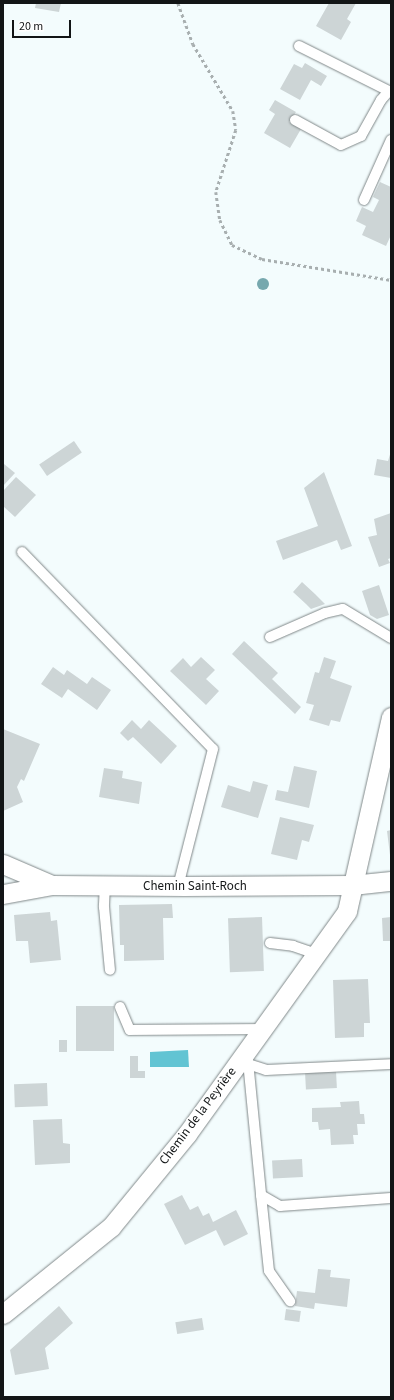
<!DOCTYPE html>
<meta charset="utf-8">
<style>
body{margin:0}
#map{position:relative;width:394px;height:1400px;overflow:hidden;background:#f3fcfd;font-family:"Source Sans 3",sans-serif}
div>[style]{position:absolute}
.water>*{inset:0;background:#62c4d3}
.building>*{inset:0;background:#cdd5d6;transform-origin:0 0}
.path>*{height:2.5px;margin-top:-1.25px;transform-origin:0;background:repeating-linear-gradient(90deg,#a8afb0 0 3px,transparent 0 6px)}
.roads{filter:drop-shadow(0 0 1px #808889) drop-shadow(0 0 1px #808889)}
.lane>*{height:10px;margin:-5px;padding:0 5px;transform-origin:5px;border-radius:5px;background:#fff}
.street>*{height:19px;margin:-9.5px;padding:0 9.5px;transform-origin:9.5px;border-radius:9.5px;background:#fff}
.trees>*{width:12px;height:12px;margin:-6px;border-radius:50%;background:#76a8ae}
span{translate:-50% -50%;white-space:nowrap;text-align:center;line-height:1.15;-webkit-text-stroke:3px #fff;paint-order:stroke}
.street-label{font-size:13px;color:#121516}
.frame{position:absolute;inset:0;border:4px solid #121516;pointer-events:none}
.scale{position:absolute;left:12px;top:20px;width:59px;height:18px;box-sizing:border-box;border:2px solid #121516;border-top:0;padding-left:5px;font-size:12px;line-height:14px;white-space:nowrap;color:#121516;-webkit-text-stroke:3px #fff;paint-order:stroke}
</style>
<div id="map">
<div class="water">
<i style="clip-path:polygon(188px 1050px,189px 1067px,150px 1067px,150px 1052px)"></i>
</div>
<div class="building">
<i style="clip-path:polygon(36px 3px,61px 3px,59px 12px,35px 8px)"></i>
<i style="clip-path:polygon(329px 3px,356px 3px,347px 19px,351px 22px,341px 40px,316px 26px)"></i>
<i style="clip-path:polygon(305px 63px,327px 76px,321px 86px,311px 80px,300px 100px,280px 89px,294px 64px,302px 68px)"></i>
<i style="clip-path:polygon(275px 100px,296px 112px,289px 122px,301px 129px,290px 148px,264px 133px,275px 114px,269px 110px)"></i>
<i style="clip-path:polygon(380px 182px,391px 187px,391px 235px,386px 246px,362px 235px,366px 226px,356px 221px,362px 207px,373px 212px,379px 200px,373px 197px)"></i>
<i style="left:74px;top:441px;width:14px;height:42px;rotate:56deg"></i>
<i style="clip-path:polygon(391px 451px,391px 478px,374px 475px,377px 459px,388px 461px)"></i>
<i style="clip-path:polygon(4px 464px,15px 473px,3px 486px,3px 465px)"></i>
<i style="clip-path:polygon(324px 472px,352px 546px,341px 550px,337px 540px,283px 560px,276px 541px,318px 526px,304px 488px)"></i>
<i style="clip-path:polygon(16px 477px,36px 495px,15px 517px,3px 506px,3px 491px)"></i>
<i style="clip-path:polygon(391px 513px,391px 558px,388px 559px,390px 563px,379px 567px,368px 537px,377px 535px,374px 519px)"></i>
<i style="clip-path:polygon(302px 582px,315px 594px,325px 604px,311px 609px,306px 604px,293px 592px)"></i>
<i style="clip-path:polygon(379px 585px,389px 615px,377px 619px,370px 615px,362px 591px)"></i>
<i style="clip-path:polygon(244px 641px,278px 673px,272px 679px,301px 707px,295px 714px,232px 654px)"></i>
<i style="clip-path:polygon(201px 657px,215px 670px,206px 679px,219px 691px,206px 705px,170px 671px,183px 658px,191px 667px)"></i>
<i style="clip-path:polygon(324px 657px,336px 661px,330px 678px,352px 686px,340px 722px,331px 720px,329px 726px,309px 720px,314px 705px,306px 703px,315px 672px,319px 673px)"></i>
<i style="clip-path:polygon(53px 667px,64px 675px,67px 670px,87px 684px,92px 677px,111px 690px,97px 710px,68px 689px,62px 698px,41px 684px)"></i>
<i style="clip-path:polygon(132px 720px,141px 729px,149px 720px,177px 746px,161px 764px,133px 737px,128px 741px,120px 733px)"></i>
<i style="clip-path:polygon(3px 729px,40px 744px,24px 781px,21px 779px,17px 787px,23px 802px,3px 811px)"></i>
<i style="clip-path:polygon(294px 766px,317px 771px,309px 808px,275px 800px,277px 790px,288px 792px)"></i>
<i style="clip-path:polygon(104px 768px,123px 771px,122px 778px,142px 782px,139px 804px,99px 797px)"></i>
<i style="clip-path:polygon(253px 781px,268px 785px,258px 818px,221px 807px,228px 785px,250px 792px)"></i>
<i style="clip-path:polygon(280px 817px,314px 825px,309px 842px,302px 840px,297px 860px,271px 854px)"></i>
<i style="clip-path:polygon(391px 830px,391px 855px,390px 855px,387px 831px)"></i>
<i style="clip-path:polygon(172px 904px,173px 918px,163px 918px,164px 960px,124px 961px,124px 945px,120px 945px,119px 905px)"></i>
<i style="clip-path:polygon(50px 912px,51px 921px,57px 920px,61px 960px,30px 963px,28px 941px,16px 941px,14px 915px)"></i>
<i style="left:262px;top:917px;width:54px;height:34px;rotate:88deg"></i>
<i style="clip-path:polygon(391px 917px,391px 941px,383px 941px,382px 918px)"></i>
<i style="clip-path:polygon(368px 979px,370px 1023px,364px 1023px,364px 1037px,335px 1038px,333px 980px)"></i>
<i style="left:76px;top:1006px;width:38px;height:45px"></i>
<i style="left:59px;top:1040px;width:8px;height:12px"></i>
<i style="clip-path:polygon(130px 1056px,138px 1056px,138px 1071px,145px 1071px,145px 1078px,130px 1078px)"></i>
<i style="left:336px;top:1071px;width:17px;height:31px;rotate:87deg"></i>
<i style="left:47px;top:1083px;width:23px;height:33px;rotate:88deg"></i>
<i style="clip-path:polygon(359px 1101px,360px 1114px,364px 1114px,365px 1124px,357px 1124px,358px 1135px,353px 1135px,354px 1144px,331px 1145px,330px 1129px,319px 1130px,318px 1122px,312px 1122px,312px 1108px,341px 1107px,340px 1102px)"></i>
<i style="clip-path:polygon(62px 1119px,63px 1143px,70px 1144px,70px 1163px,35px 1165px,33px 1120px)"></i>
<i style="left:302px;top:1159px;width:18px;height:30px;rotate:87deg"></i>
<i style="clip-path:polygon(182px 1195px,190px 1210px,198px 1206px,203px 1216px,209px 1213px,213px 1222px,236px 1210px,248px 1234px,224px 1246px,216px 1230px,185px 1245px,164px 1204px)"></i>
<i style="clip-path:polygon(318px 1269px,331px 1270px,330px 1277px,350px 1279px,347px 1307px,315px 1303px,314px 1309px,295px 1306px,297px 1291px,315px 1293px)"></i>
<i style="clip-path:polygon(59px 1306px,73px 1323px,45px 1348px,49px 1369px,15px 1375px,10px 1350px)"></i>
<i style="left:286px;top:1309px;width:15px;height:11px;rotate:8deg"></i>
<i style="left:202px;top:1318px;width:12px;height:27px;rotate:81deg"></i>
</div>
<div class="path">
<i style="left:178px;top:3px;width:44px;rotate:69.9deg"></i>
<i style="left:193px;top:44px;width:78px;rotate:59.2deg"></i>
<i style="left:233px;top:111px;width:19px;rotate:81deg"></i>
<i style="left:236px;top:130px;width:65px;rotate:107.9deg"></i>
<i style="left:216px;top:192px;width:28px;rotate:82deg"></i>
<i style="left:220px;top:220px;width:28px;rotate:64deg"></i>
<i style="left:232px;top:245px;width:33px;rotate:25deg"></i>
<i style="left:262px;top:259px;width:131px;rotate:9.2deg"></i>
</div>
<div class="roads">
<div class="lane">
<i style="left:299px;top:46px;width:103px;rotate:26.6deg"></i>
<i style="left:295px;top:120px;width:52px;rotate:28.5deg"></i>
<i style="left:341px;top:145px;width:22px;rotate:-24deg"></i>
<i style="left:361px;top:136px;width:41px;rotate:-60.9deg"></i>
<i style="left:381px;top:100px;width:11px;rotate:-49deg"></i>
<i style="left:364px;top:200px;width:66px;rotate:-65.8deg"></i>
<i style="left:22px;top:552px;width:274px;rotate:45.9deg"></i>
<i style="left:213px;top:749px;width:141px;rotate:104.3deg"></i>
<i style="left:270px;top:637px;width:60px;rotate:-23.6deg"></i>
<i style="left:325px;top:613px;width:18px;rotate:-13deg"></i>
<i style="left:343px;top:609px;width:56px;rotate:31.1deg"></i>
<i style="left:105px;top:885px;width:22px;rotate:93deg"></i>
<i style="left:104px;top:907px;width:63px;rotate:84.6deg"></i>
<i style="left:270px;top:943px;width:23px;rotate:7deg"></i>
<i style="left:293px;top:946px;width:24px;rotate:19deg"></i>
<i style="left:120px;top:1007px;width:25px;rotate:67deg"></i>
<i style="left:130px;top:1030px;width:132px;rotate:-0.4deg"></i>
<i style="left:247px;top:1051px;width:145px;rotate:84.4deg"></i>
<i style="left:261px;top:1195px;width:22px;rotate:30deg"></i>
<i style="left:280px;top:1206px;width:111px;rotate:-4.1deg"></i>
<i style="left:248px;top:1064px;width:19px;rotate:18deg"></i>
<i style="left:266px;top:1070px;width:125px;rotate:-2.7deg"></i>
<i style="left:261px;top:1195px;width:76px;rotate:84deg"></i>
<i style="left:269px;top:1271px;width:37px;rotate:55deg"></i>
</div>
<div class="street">
<i style="left:3px;top:864px;width:53px;rotate:23.2deg"></i>
<i style="left:52px;top:885px;width:132px;rotate:0.4deg"></i>
<i style="left:184px;top:886px;width:168px;rotate:-0.3deg"></i>
<i style="left:352px;top:885px;width:39px;rotate:-6deg"></i>
<i style="left:3px;top:894px;width:50px;rotate:-10.4deg"></i>
<i style="left:3px;top:1314px;width:139px;rotate:-38.9deg"></i>
<i style="left:111px;top:1227px;width:120px;rotate:-50.7deg"></i>
<i style="left:187px;top:1134px;width:274px;rotate:-54.3deg"></i>
<i style="left:347px;top:911px;width:199px;rotate:-77.2deg"></i>
</div>
</div>
<div class="trees">
<i style="left:263px;top:284px"></i>
</div>
<div class="street-label">
<span style="left:195px;top:886px">Chemin Saint-Roch</span>
<span style="left:198px;top:1116px;rotate:-53deg">Chemin de la Peyrière</span>
</div>
<div class="frame"></div>
<div class="scale">20 m</div>
</div>
